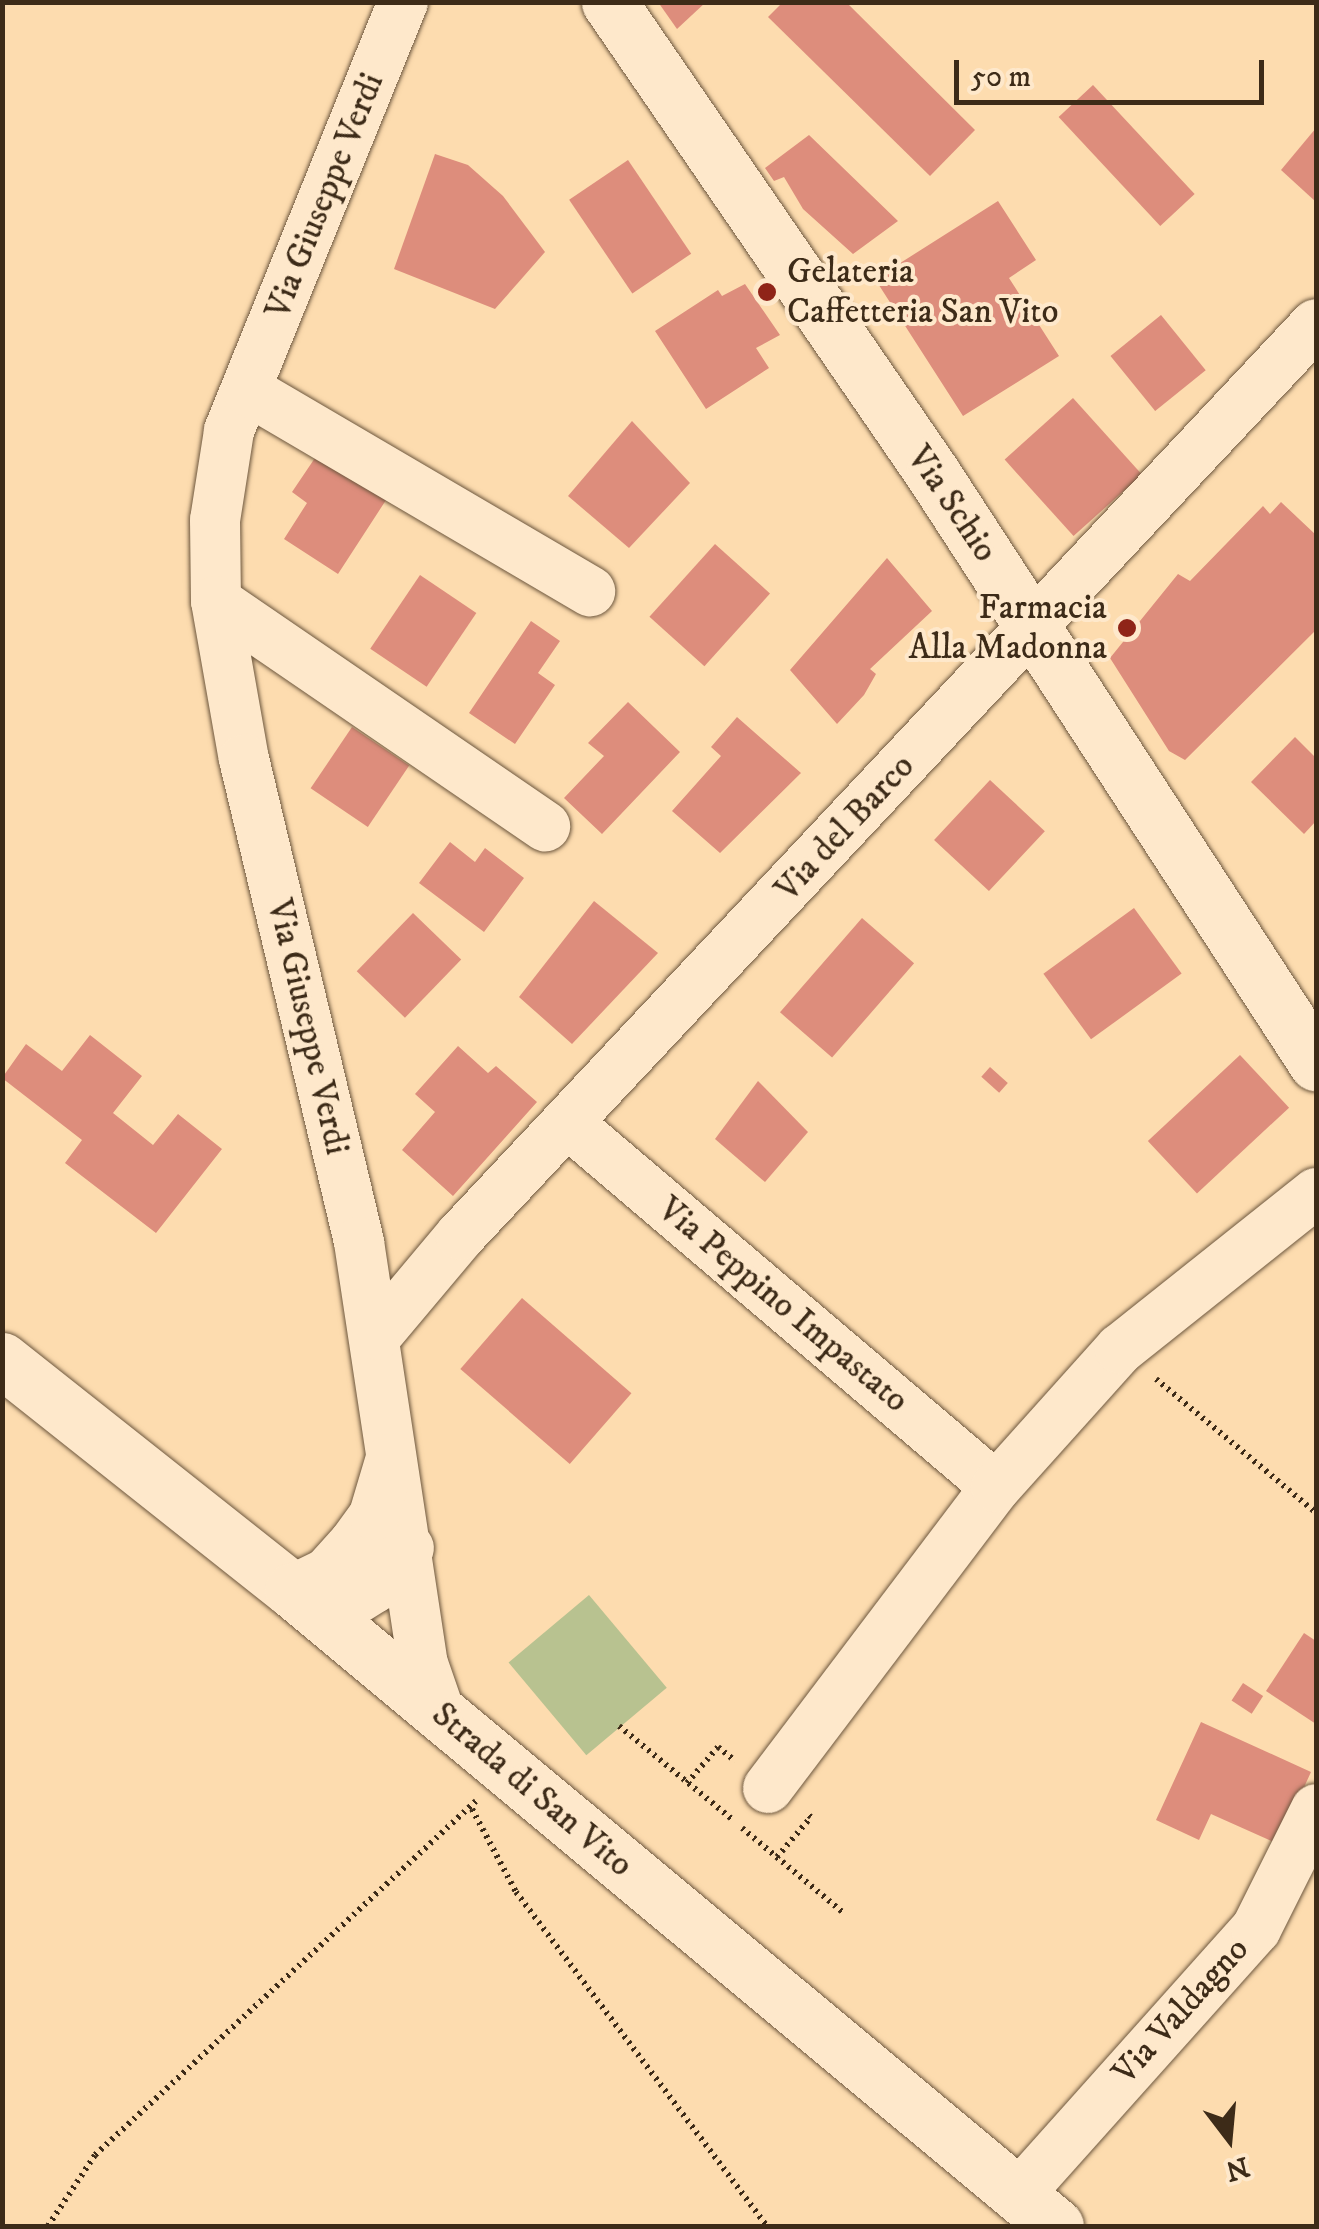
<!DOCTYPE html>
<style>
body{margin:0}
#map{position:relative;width:1319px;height:2229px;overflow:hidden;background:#fddcaf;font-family:"IM FELL DW Pica",serif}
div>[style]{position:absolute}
.green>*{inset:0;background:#b8c290;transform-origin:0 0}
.building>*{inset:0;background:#dd8d7c;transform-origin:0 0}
.path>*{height:6px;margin-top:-3px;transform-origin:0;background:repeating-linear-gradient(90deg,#3d2b18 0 2.5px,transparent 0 7.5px)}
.roads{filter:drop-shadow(0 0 2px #6d573e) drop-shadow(0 0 2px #6d573e)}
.minor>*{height:50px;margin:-25px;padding:0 25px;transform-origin:25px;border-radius:25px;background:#fee8cb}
.tertiary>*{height:55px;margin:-27.5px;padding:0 27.5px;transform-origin:27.5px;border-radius:27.5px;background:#fee8cb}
.secondary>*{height:55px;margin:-27.5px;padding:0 27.5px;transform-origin:27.5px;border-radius:27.5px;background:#fee8cb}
.dots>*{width:28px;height:28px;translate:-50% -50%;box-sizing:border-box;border:5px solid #fee8cb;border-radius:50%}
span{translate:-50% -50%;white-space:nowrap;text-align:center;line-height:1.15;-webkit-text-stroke:8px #fee8cb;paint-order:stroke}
.street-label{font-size:35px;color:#3d2b18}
.poi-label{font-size:35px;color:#3d2b18}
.left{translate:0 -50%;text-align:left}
.right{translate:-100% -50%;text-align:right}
.frame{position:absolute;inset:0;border:5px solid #3d2b18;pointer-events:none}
.north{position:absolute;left:1179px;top:2089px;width:100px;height:100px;-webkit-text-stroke:8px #fee8cb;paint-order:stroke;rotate:164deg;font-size:28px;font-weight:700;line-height:40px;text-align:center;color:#3d2b18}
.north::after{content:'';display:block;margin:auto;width:35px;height:45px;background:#3d2b18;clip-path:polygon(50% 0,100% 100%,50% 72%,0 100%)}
.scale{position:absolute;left:954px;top:60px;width:310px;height:45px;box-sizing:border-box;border:5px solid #3d2b18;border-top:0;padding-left:12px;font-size:30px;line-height:35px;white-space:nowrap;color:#3d2b18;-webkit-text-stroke:8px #fee8cb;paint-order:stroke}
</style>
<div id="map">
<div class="green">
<i style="left:589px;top:1595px;width:121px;height:105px;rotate:50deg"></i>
</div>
<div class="building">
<i style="clip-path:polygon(658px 2px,706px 2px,677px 29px)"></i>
<i style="clip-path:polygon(783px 2px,846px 2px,975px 130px,930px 176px,768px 17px)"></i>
<i style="left:1093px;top:85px;width:149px;height:47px;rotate:47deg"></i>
<i style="clip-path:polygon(1316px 128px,1316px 202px,1281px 170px)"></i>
<i style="clip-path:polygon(809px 135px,898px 221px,853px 254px,803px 209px,784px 177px,774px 181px,765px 168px)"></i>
<i style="clip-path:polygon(435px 154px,468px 165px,503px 196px,545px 252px,495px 309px,394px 269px)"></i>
<i style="left:628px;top:160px;width:113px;height:71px;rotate:56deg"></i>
<i style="clip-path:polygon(998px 201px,1036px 260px,1009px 278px,1059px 356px,963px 416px,875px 279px)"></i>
<i style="clip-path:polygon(745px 284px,780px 335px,756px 348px,769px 368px,706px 409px,655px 331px,718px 290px,722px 296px)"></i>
<i style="left:1161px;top:315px;width:71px;height:65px;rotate:51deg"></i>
<i style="left:1073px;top:398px;width:103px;height:92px;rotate:48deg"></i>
<i style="clip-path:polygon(632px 421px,690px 483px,629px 548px,568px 496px)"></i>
<i style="clip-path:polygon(319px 452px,388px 497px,338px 574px,284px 539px,307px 503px,292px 492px)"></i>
<i style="clip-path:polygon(1281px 502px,1316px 535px,1316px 630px,1185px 760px,1169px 751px,1110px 658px,1178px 574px,1190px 581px,1263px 506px,1270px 514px)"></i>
<i style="left:715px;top:544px;width:74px;height:98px;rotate:42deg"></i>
<i style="clip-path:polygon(887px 558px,932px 611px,870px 669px,876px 674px,864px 695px,837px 724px,790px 670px)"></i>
<i style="left:420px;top:575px;width:68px;height:89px;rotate:34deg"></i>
<i style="clip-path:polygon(531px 621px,560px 641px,538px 673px,555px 685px,515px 744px,469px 713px)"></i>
<i style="clip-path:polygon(628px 702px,680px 752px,602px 834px,564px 798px,604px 756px,588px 743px)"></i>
<i style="clip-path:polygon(737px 717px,801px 773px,720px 853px,672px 811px,721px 756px,711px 747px)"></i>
<i style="left:352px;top:727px;width:69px;height:74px;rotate:34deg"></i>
<i style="clip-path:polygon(1295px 737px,1316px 758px,1316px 821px,1304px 834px,1251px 782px)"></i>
<i style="left:990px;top:780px;width:75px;height:82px;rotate:43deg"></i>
<i style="clip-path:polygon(450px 842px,475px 862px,485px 848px,524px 878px,484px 932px,419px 883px)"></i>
<i style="clip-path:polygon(594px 901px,658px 953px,572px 1044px,519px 997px)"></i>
<i style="left:1134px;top:908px;width:81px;height:112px;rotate:54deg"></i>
<i style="left:413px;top:913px;width:67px;height:81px;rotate:44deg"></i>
<i style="left:862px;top:918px;width:69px;height:125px;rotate:41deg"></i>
<i style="clip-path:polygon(90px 1035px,142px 1076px,113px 1113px,153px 1145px,178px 1114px,222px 1149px,156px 1233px,65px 1163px,82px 1140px,2px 1078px,26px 1044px,62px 1071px)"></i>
<i style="clip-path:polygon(458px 1046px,488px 1073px,496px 1066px,537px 1102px,453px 1196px,402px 1150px,435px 1112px,415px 1094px)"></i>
<i style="left:1240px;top:1055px;width:72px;height:126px;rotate:47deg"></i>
<i style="left:990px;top:1067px;width:24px;height:13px;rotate:42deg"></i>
<i style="clip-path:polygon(758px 1081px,808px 1132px,765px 1182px,715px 1139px)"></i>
<i style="left:522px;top:1298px;width:145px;height:94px;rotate:41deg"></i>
<i style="clip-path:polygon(1304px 1633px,1316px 1641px,1316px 1724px,1266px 1691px)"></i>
<i style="left:1243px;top:1683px;width:24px;height:21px;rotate:33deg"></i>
<i style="clip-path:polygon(1201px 1722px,1311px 1772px,1278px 1844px,1211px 1814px,1199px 1840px,1156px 1820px)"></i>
</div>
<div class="path">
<i style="left:1156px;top:1379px;width:209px;rotate:39.9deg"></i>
<i style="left:619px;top:1726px;width:148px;rotate:39.5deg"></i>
<i style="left:687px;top:1783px;width:48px;rotate:-49.3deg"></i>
<i style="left:718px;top:1747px;width:22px;rotate:39deg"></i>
<i style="left:472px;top:1809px;width:94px;rotate:62.1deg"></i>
<i style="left:516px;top:1892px;width:418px;rotate:53.1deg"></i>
<i style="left:742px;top:1828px;width:134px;rotate:39.9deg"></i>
<i style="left:777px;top:1857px;width:52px;rotate:-49.6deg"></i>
<i style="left:811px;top:1817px;width:6px;rotate:-141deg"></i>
<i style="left:48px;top:2226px;width:85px;rotate:-56.5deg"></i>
<i style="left:95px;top:2155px;width:520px;rotate:-42.9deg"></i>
</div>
<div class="roads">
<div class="minor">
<i style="left:403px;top:2px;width:463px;rotate:112.1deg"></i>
<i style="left:229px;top:431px;width:90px;rotate:98.9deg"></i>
<i style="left:215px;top:520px;width:81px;rotate:89.3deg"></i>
<i style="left:216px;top:601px;width:160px;rotate:80deg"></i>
<i style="left:244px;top:759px;width:497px;rotate:76.6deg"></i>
<i style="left:359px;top:1242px;width:427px;rotate:81.4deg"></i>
<i style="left:423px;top:1664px;width:52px;rotate:70.9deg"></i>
<i style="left:247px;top:390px;width:398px;rotate:30.4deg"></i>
<i style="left:216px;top:601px;width:399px;rotate:34.4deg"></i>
<i style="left:569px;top:1124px;width:560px;rotate:40.37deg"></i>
<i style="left:377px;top:1335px;width:131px;rotate:-50deg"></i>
<i style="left:461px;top:1235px;width:1249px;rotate:-46.82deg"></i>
<i style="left:292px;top:1590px;width:39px;rotate:-26deg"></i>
<i style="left:327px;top:1573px;width:40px;rotate:-48deg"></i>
<i style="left:354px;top:1543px;width:34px;rotate:-54deg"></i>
<i style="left:374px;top:1515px;width:59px;rotate:-73.4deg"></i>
<i style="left:326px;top:1618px;width:57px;rotate:-32deg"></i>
<i style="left:374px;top:1588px;width:53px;rotate:-48.8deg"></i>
<i style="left:768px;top:1788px;width:378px;rotate:-52.9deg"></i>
<i style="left:996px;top:1487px;width:186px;rotate:-48.1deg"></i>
<i style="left:1120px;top:1349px;width:251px;rotate:-38.5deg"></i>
<i style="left:1018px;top:2195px;width:357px;rotate:-48.2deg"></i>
<i style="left:1256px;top:1929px;width:134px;rotate:-63.4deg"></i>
</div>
<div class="tertiary">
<i style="left:609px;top:2px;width:573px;rotate:55.53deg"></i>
<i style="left:933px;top:474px;width:703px;rotate:56.97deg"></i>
</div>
<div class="secondary">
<i style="left:2px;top:1360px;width:370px;rotate:38.4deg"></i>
<i style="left:292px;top:1590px;width:994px;rotate:39.78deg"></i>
</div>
</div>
<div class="dots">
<i style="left:767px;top:292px;background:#8f2418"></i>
<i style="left:1127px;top:628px;background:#8f2418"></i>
</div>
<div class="street-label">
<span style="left:325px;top:196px;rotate:-68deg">Via Giuseppe Verdi</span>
<span style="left:952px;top:504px;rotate:56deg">Via Schio</span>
<span style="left:845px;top:828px;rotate:-47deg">Via del Barco</span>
<span style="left:308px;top:1027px;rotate:77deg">Via Giuseppe Verdi</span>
<span style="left:783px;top:1305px;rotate:40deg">Via Peppino Impastato</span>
<span style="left:532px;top:1790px;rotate:40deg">Strada di San Vito</span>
<span style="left:1181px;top:2011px;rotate:-48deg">Via Valdagno</span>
</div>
<div class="poi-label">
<span class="left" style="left:787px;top:292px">Gelateria<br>Caffetteria San Vito</span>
<span class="right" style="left:1107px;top:628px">Farmacia<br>Alla Madonna</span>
</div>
<div class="frame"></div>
<div class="north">N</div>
<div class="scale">50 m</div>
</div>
